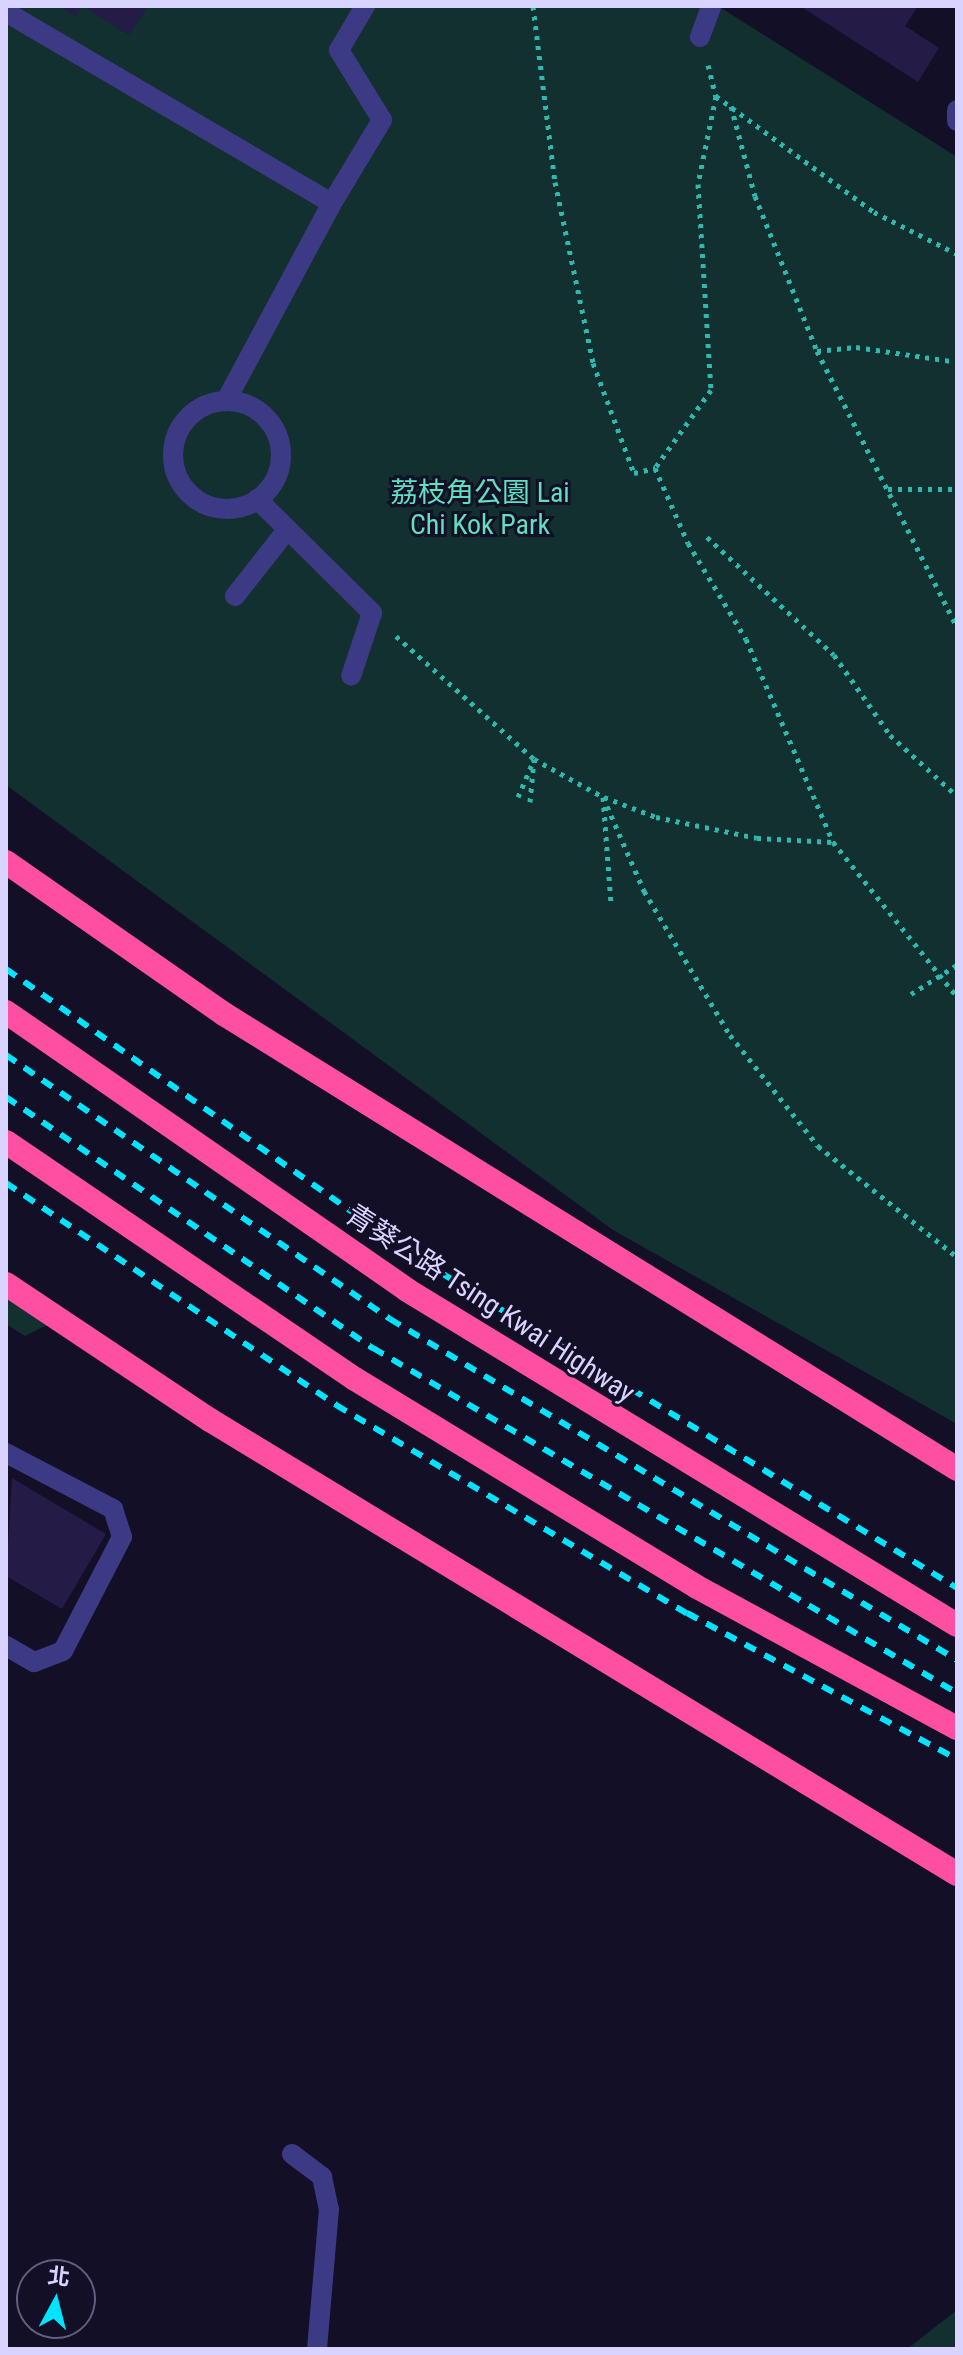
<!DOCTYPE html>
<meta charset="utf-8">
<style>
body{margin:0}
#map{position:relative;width:963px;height:2355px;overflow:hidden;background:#130f26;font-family:"Roboto Condensed","Noto Sans TC",sans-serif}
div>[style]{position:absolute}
.green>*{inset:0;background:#12302f}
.building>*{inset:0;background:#241b47}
.path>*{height:5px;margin-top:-2.5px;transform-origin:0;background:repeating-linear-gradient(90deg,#2fb8b0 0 4px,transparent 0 10px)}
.service>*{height:20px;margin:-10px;padding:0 10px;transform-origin:10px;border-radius:10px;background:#3d3a85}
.pedestrian>*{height:20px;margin:-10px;padding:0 10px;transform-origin:10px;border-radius:10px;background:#3d3a85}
.pedestrian>.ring{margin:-10px;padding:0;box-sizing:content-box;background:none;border:20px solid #3d3a85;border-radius:50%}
.motorway>*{height:24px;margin:-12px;padding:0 12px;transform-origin:12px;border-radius:12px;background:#ff4fa3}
.rail>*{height:6px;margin-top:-3px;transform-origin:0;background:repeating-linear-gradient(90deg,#00e5ff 0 12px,transparent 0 22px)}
span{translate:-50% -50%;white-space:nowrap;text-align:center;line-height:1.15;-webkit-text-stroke:6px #130f26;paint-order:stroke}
.park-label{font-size:28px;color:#5fe0c0}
.street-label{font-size:28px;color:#d9d4ff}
.frame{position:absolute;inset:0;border:8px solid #d9d4ff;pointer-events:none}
.north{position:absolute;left:16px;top:2259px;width:80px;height:80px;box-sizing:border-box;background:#130f26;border:2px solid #625e7d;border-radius:50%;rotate:7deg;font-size:22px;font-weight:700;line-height:32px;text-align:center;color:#d9d4ff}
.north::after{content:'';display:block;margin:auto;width:28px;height:36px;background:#00e5ff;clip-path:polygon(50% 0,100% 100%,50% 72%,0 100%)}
</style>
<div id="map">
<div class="green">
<i style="clip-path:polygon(6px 6px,718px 6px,957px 157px,957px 1424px,613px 1230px,6px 785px)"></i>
<i style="clip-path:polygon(6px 1293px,49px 1324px,25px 1336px,6px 1324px)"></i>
<i style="clip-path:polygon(957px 2310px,957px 2349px,907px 2349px)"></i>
</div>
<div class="building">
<i style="clip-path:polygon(60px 6px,82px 6px,76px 16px)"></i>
<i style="clip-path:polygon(82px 6px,148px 6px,129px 35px)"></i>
<i style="clip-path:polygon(800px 6px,918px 6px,905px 26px,939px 48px,918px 82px)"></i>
<i style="clip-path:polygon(12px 1478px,106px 1534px,62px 1609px,6px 1576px)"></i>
</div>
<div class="path">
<i style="left:533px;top:6px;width:177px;rotate:82.9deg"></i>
<i style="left:555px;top:182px;width:185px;rotate:78.1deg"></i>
<i style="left:593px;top:363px;width:117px;rotate:69.6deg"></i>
<i style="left:634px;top:473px;width:22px;rotate:-13deg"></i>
<i style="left:708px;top:65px;width:32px;rotate:76deg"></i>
<i style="left:716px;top:96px;width:196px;rotate:36.3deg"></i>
<i style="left:874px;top:212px;width:93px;rotate:26.8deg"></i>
<i style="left:716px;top:96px;width:90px;rotate:101.6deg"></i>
<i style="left:698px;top:184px;width:206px;rotate:86.4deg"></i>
<i style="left:711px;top:390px;width:96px;rotate:125.7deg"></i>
<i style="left:655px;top:468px;width:82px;rotate:66.3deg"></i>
<i style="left:688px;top:543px;width:112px;rotate:58.9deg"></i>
<i style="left:746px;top:639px;width:221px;rotate:66.8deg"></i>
<i style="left:833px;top:842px;width:198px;rotate:51.3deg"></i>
<i style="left:731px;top:106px;width:93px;rotate:75.1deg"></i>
<i style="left:755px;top:196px;width:167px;rotate:68.2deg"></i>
<i style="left:817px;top:351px;width:309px;rotate:63.1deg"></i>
<i style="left:817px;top:351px;width:39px;rotate:-6deg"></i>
<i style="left:856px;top:347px;width:102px;rotate:8.4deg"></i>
<i style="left:888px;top:489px;width:69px"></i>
<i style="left:707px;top:537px;width:173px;rotate:42.9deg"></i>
<i style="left:834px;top:655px;width:98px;rotate:55deg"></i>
<i style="left:890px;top:735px;width:91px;rotate:42.3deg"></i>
<i style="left:396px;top:636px;width:185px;rotate:41.7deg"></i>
<i style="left:534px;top:759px;width:79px;rotate:28.8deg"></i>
<i style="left:603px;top:797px;width:107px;rotate:85.7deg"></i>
<i style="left:518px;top:797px;width:36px;rotate:-67deg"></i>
<i style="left:603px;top:797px;width:103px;rotate:66.4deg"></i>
<i style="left:644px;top:891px;width:168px;rotate:59.2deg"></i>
<i style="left:730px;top:1035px;width:142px;rotate:51.6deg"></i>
<i style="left:818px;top:1146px;width:178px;rotate:38.6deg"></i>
<i style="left:604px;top:797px;width:56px;rotate:21deg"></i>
<i style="left:656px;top:817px;width:103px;rotate:11.7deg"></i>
<i style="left:757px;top:838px;width:76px;rotate:3deg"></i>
<i style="left:530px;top:802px;width:43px;rotate:-84.7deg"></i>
<i style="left:911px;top:994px;width:54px;rotate:-32.2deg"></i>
</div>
<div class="service">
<i style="left:6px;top:1453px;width:121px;rotate:27.6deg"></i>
<i style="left:113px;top:1509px;width:29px;rotate:72deg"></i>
<i style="left:122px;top:1537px;width:128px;rotate:117.4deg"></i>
<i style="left:63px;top:1651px;width:31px;rotate:159deg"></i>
<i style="left:34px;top:1662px;width:32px;rotate:-150deg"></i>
<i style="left:292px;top:2154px;width:38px;rotate:37deg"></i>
<i style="left:322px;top:2177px;width:33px;rotate:78deg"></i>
<i style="left:329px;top:2209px;width:141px;rotate:94.9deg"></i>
</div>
<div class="pedestrian">
<i style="left:6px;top:12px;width:378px;rotate:30.4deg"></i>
<i style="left:332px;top:203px;width:225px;rotate:118.2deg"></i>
<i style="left:700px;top:37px;width:33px;rotate:-70deg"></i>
<i style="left:957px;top:110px;width:11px;rotate:90deg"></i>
<i style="left:332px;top:203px;width:97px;rotate:-58.9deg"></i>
<i style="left:382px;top:120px;width:82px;rotate:-121.6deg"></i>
<i style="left:339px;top:50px;width:51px;rotate:-59.4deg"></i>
<i class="ring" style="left:173px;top:401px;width:88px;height:88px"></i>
<i style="left:257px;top:499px;width:162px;rotate:44.7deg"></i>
<i style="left:372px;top:613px;width:66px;rotate:108.4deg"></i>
<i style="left:235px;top:596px;width:84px;rotate:-51.8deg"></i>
</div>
<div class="motorway">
<i style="left:6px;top:862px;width:266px;rotate:34.9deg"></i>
<i style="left:224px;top:1014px;width:863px;rotate:31.83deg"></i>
<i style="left:6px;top:1012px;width:488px;rotate:34.7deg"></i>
<i style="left:407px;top:1290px;width:644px;rotate:31.35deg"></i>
<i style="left:6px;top:1142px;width:422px;rotate:34.2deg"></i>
<i style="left:355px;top:1379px;width:400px;rotate:31.3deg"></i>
<i style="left:697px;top:1587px;width:296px;rotate:28.5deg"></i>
<i style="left:6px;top:1284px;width:245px;rotate:33.7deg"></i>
<i style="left:210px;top:1420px;width:874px;rotate:31.29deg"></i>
</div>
<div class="rail">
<i style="left:6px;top:969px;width:512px;rotate:35.06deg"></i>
<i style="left:425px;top:1263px;width:623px;rotate:31.42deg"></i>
<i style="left:6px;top:1055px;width:466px;rotate:34.5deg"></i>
<i style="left:390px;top:1319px;width:662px;rotate:31.02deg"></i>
<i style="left:6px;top:1097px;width:445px;rotate:34.4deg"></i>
<i style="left:373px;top:1348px;width:678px;rotate:30.57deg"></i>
<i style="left:6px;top:1183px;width:398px;rotate:33.9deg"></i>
<i style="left:336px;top:1405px;width:408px;rotate:30.7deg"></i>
<i style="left:687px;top:1613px;width:307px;rotate:28.4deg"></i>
</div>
<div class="park-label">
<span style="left:480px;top:509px">荔枝角公園 Lai<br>Chi Kok Park</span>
</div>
<div class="street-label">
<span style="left:490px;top:1304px;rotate:33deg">青葵公路 Tsing Kwai Highway</span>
</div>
<div class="frame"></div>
<div class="north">北</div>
</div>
